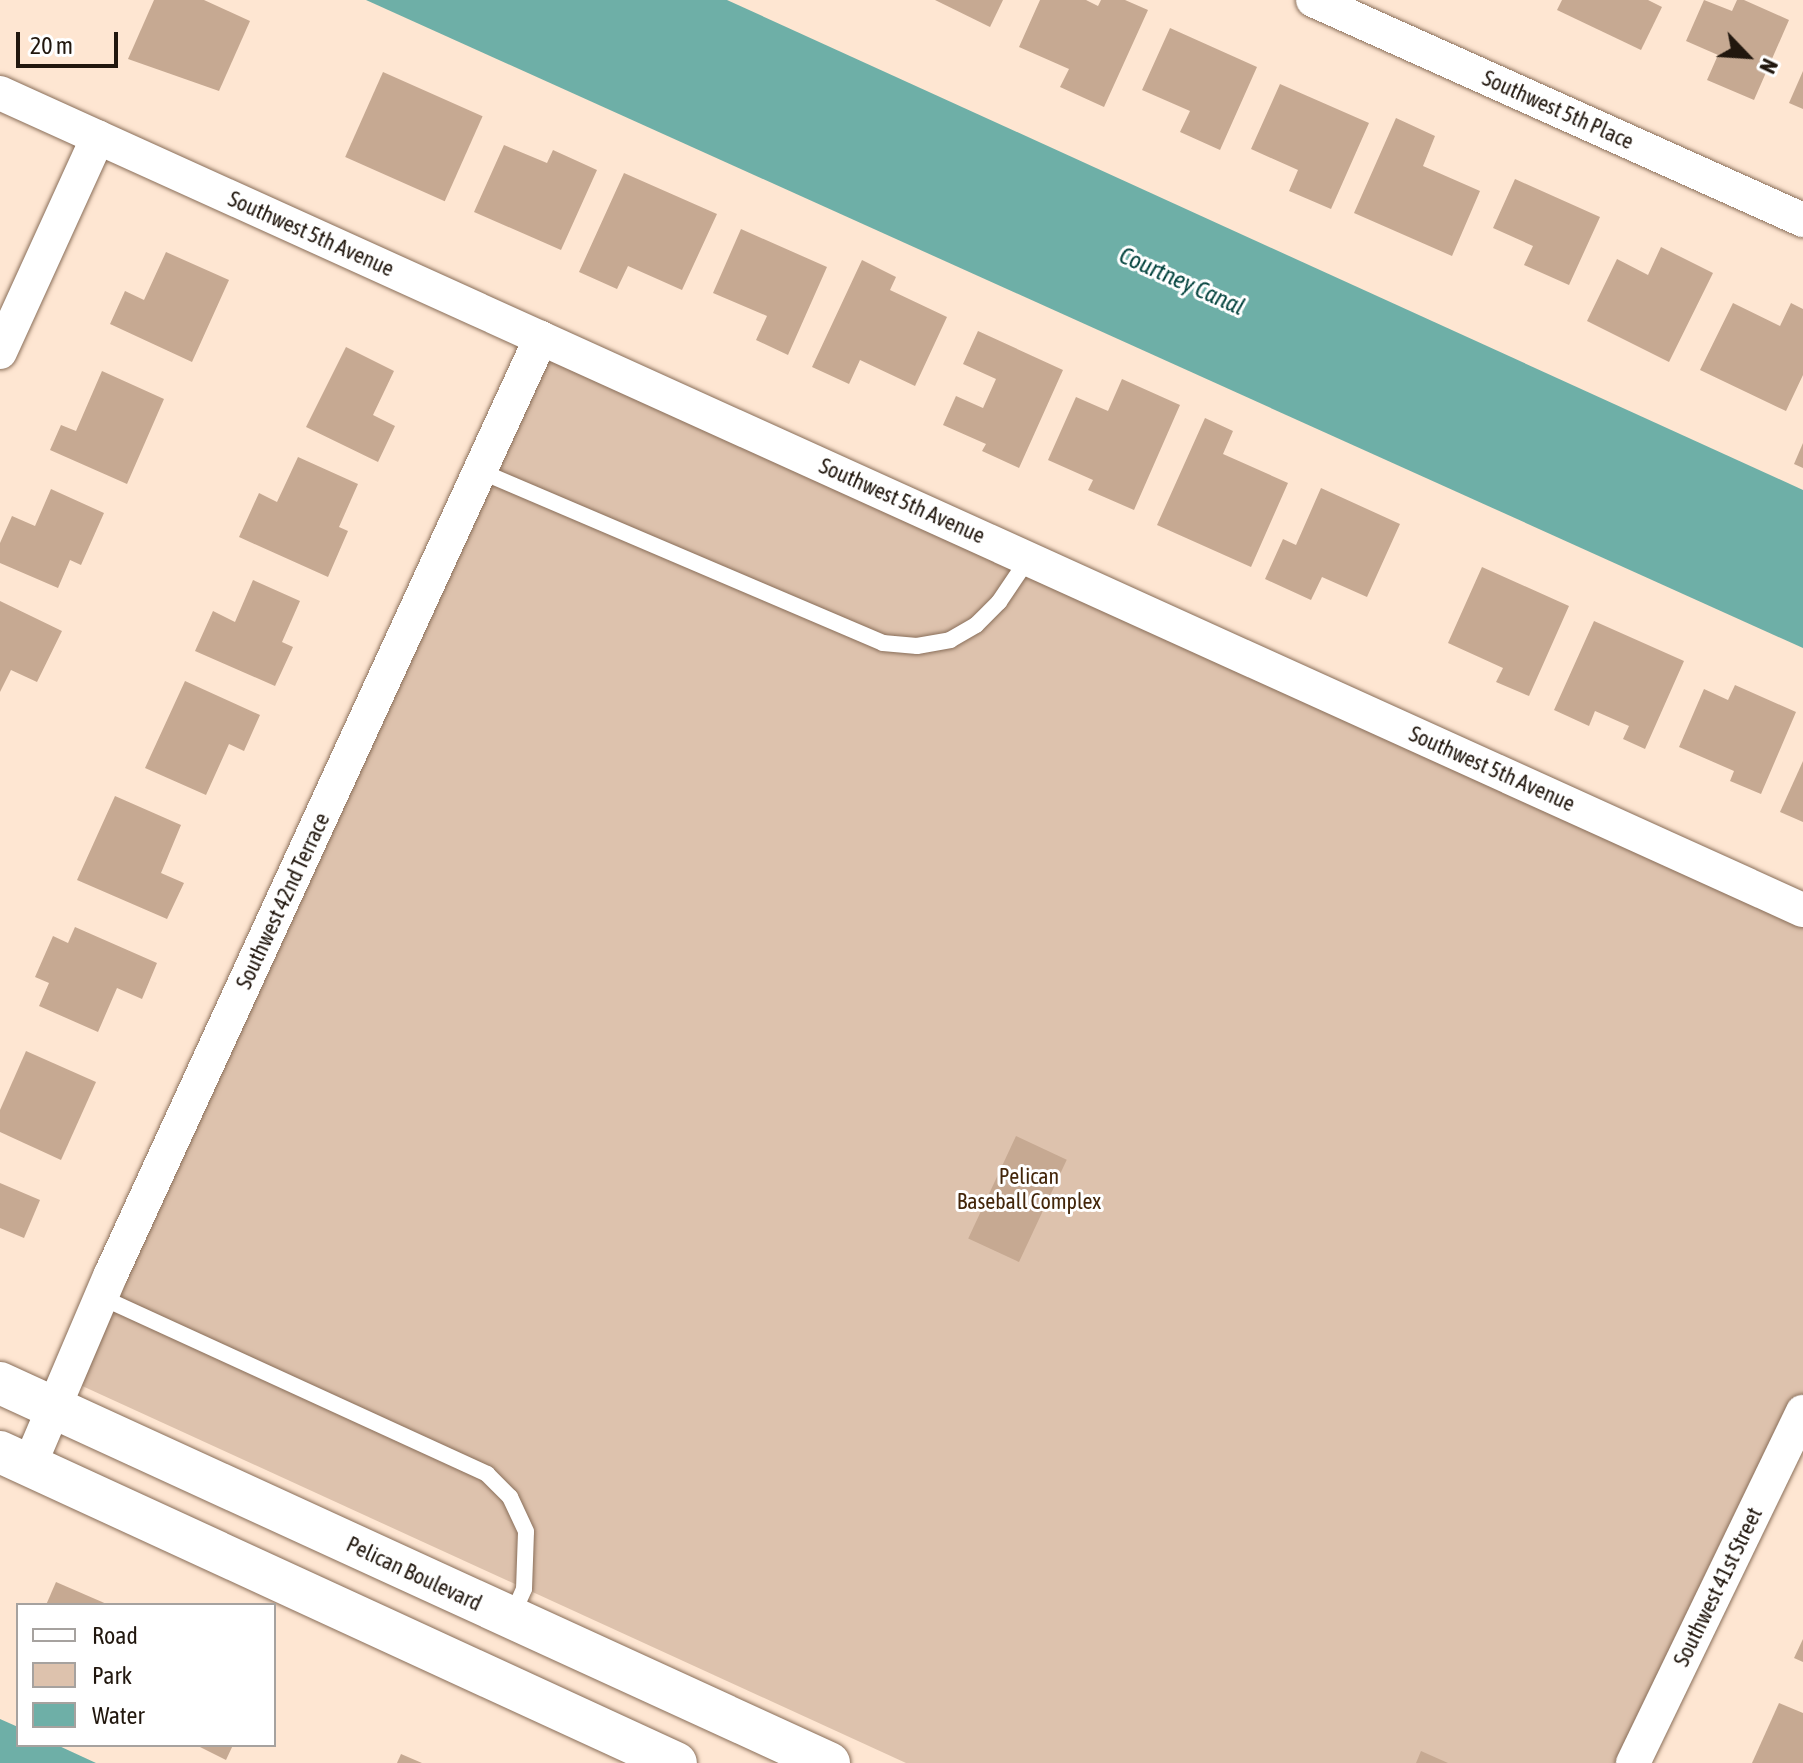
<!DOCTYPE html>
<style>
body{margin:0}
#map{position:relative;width:1803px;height:1763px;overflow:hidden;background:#fee6d2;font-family:"Asap Condensed",sans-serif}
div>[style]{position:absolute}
.green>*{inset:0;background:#ddc2ad}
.water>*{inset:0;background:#6eafa7}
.building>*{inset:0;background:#c6a992;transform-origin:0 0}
.roads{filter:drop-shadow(0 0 2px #896e59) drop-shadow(0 0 2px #896e59)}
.service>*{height:16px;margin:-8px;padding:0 8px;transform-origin:8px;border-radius:8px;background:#fff}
.minor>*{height:34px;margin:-17px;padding:0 17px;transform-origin:17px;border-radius:17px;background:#fff}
.tertiary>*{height:42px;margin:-21px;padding:0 21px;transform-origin:21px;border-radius:21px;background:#fff}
span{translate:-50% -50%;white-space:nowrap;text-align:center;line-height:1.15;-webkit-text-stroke:6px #fff;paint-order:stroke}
.street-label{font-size:22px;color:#21170e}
.park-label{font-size:22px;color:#43260a}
.water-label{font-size:24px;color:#05443f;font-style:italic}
.legend{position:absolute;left:16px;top:1603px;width:260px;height:144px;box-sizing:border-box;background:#fff;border:2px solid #a6a29f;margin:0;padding:10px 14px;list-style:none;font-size:24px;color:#21170e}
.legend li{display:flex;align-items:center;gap:16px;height:40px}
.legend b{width:40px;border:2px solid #a6a29f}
.north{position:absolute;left:1707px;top:16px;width:80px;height:80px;-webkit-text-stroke:6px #fff;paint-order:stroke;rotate:115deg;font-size:22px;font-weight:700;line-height:32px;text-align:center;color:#21170e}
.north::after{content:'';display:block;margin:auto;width:28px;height:36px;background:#21170e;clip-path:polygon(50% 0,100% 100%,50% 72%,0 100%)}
.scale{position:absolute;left:16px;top:32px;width:102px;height:36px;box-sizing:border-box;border:4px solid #21170e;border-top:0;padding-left:10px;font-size:24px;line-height:28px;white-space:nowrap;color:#21170e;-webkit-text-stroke:6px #fff;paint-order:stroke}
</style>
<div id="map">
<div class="green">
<i style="clip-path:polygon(541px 338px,1803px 910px,1803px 1409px,1633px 1763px,906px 1763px,67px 1379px)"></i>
</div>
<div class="water">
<i style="clip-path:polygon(366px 0,727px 0,1803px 490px,1803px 648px)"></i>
<i style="clip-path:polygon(0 1719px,18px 1727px,18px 1745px,57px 1745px,96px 1763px,0 1763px)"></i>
</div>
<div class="building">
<i style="clip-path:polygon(154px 0,204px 0,250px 21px,219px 91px,128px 59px)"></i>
<i style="clip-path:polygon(935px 0,1003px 0,990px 27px)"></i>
<i style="clip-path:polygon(1040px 0,1086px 0,1098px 6px,1101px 0,1125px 0,1148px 10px,1104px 107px,1060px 87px,1069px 69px,1019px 47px)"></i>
<i style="clip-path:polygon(1562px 0,1648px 0,1662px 7px,1641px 50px,1557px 10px)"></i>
<i style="clip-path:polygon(1704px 0,1732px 11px,1737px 0,1744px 0,1789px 20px,1754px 100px,1707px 80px,1718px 55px,1686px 41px)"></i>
<i style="clip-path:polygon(1170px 28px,1257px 67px,1220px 150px,1180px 132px,1190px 111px,1142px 90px)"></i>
<i style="clip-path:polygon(1803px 71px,1803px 109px,1789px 103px)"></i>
<i style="left:383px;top:72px;width:109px;height:93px;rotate:24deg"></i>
<i style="clip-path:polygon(1280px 84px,1369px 123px,1331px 209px,1289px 191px,1298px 170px,1251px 149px)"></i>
<i style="clip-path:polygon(1396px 118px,1435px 136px,1423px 166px,1480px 191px,1452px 256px,1354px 213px)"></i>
<i style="clip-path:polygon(504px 145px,547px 163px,553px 150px,597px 170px,561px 250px,474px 212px)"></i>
<i style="clip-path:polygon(624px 173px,717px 214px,682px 290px,628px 266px,617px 289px,579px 272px)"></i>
<i style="clip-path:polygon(1515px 179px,1600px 217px,1569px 285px,1524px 265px,1533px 246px,1493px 228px)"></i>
<i style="clip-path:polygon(741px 229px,827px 267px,788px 355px,756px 340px,767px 316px,713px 293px)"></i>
<i style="clip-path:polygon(1661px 247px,1713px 273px,1669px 362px,1587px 321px,1617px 259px,1648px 275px)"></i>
<i style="clip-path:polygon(166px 252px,229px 280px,192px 362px,110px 324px,125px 291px,144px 300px)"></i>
<i style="clip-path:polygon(862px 260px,896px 277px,890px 290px,947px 317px,915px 386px,860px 360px,849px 384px,812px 367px)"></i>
<i style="clip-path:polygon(1733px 303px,1780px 326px,1791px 303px,1803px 309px,1803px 375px,1786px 411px,1700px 370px)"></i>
<i style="clip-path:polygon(978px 331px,1063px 370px,1019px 468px,982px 451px,986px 444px,943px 425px,956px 396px,983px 408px,996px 379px,963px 364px)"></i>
<i style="clip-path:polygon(346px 347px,394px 371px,373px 415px,395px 426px,378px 462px,306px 427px)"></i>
<i style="clip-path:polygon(102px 371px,164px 399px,127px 484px,50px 450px,61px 425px,76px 431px)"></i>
<i style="clip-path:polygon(1122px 379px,1180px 405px,1134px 510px,1088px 490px,1093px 480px,1048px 460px,1076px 397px,1108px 411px)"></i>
<i style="clip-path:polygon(1205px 418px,1233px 431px,1223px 454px,1288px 483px,1251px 567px,1157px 525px)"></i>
<i style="clip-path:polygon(1803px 443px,1803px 468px,1794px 464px)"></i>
<i style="clip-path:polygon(298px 457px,358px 484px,339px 527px,348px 531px,328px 577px,239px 537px,259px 493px,277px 502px)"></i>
<i style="clip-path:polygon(1321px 488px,1400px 524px,1367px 597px,1322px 577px,1311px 600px,1265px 579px,1283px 539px,1296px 545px)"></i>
<i style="clip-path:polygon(51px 489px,104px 513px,81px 565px,70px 560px,58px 588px,0 563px,0 543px,12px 516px,35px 526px)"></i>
<i style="clip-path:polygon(1482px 567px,1569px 606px,1529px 696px,1496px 682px,1503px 668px,1448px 643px)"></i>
<i style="clip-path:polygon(253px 580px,300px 601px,282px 642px,293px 647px,275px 686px,195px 651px,213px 611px,235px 622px)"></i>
<i style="clip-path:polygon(0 601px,62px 631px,37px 682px,11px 670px,0 692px)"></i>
<i style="clip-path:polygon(1594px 621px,1684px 661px,1645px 749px,1623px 739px,1629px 726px,1595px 711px,1589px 726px,1554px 710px)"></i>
<i style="clip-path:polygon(185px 681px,260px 715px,244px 751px,229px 744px,206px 795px,145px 768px)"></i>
<i style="clip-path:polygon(1735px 685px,1796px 712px,1761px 794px,1730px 781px,1734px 771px,1679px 747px,1704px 689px,1728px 700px)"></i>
<i style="clip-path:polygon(1803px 761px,1803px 822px,1780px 812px)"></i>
<i style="clip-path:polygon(115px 796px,181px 825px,161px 873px,184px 883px,167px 919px,77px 880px)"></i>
<i style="clip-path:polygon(75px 927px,157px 963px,142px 999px,117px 988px,98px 1032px,39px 1006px,49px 983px,35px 977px,53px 936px,68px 943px)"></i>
<i style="clip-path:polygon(26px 1051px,96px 1082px,61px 1160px,0 1132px,0 1110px)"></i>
<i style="left:1016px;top:1136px;width:56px;height:113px;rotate:25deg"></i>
<i style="clip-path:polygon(0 1183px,40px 1200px,24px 1238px,0 1228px)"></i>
<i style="clip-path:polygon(56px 1582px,109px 1605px,46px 1605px)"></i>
<i style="clip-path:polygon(1803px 1639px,1803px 1662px,1794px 1658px)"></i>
<i style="clip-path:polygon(1779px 1703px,1803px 1713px,1803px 1763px,1752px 1763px)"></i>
<i style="clip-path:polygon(196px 1745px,233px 1745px,226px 1760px)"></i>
<i style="clip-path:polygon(1421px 1751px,1448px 1763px,1416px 1763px)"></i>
<i style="clip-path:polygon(401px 1754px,422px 1763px,397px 1763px)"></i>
</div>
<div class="roads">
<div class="service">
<i style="left:480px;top:471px;width:438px;rotate:23.1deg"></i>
<i style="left:883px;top:643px;width:34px;rotate:5deg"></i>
<i style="left:917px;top:646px;width:34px;rotate:-10deg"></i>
<i style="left:950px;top:640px;width:30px;rotate:-30deg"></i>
<i style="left:976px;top:625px;width:33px;rotate:-45deg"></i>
<i style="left:999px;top:602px;width:52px;rotate:-56deg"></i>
<i style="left:101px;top:1297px;width:425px;rotate:24.6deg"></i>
<i style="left:487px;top:1474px;width:33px;rotate:45deg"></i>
<i style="left:510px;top:1497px;width:38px;rotate:65deg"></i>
<i style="left:526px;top:1532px;width:57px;rotate:92deg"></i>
<i style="left:524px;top:1589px;width:30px;rotate:114deg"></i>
</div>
<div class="minor">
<i style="left:1313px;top:0;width:537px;rotate:24.18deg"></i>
<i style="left:0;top:93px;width:1979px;rotate:24.38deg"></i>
<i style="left:0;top:352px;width:236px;rotate:-65.5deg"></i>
<i style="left:29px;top:1466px;width:209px;rotate:-66.9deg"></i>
<i style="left:111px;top:1274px;width:1030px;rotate:-65.33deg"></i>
<i style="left:1633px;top:1763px;width:390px;rotate:-64.2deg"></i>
</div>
<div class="tertiary">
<i style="left:0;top:1383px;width:912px;rotate:24.63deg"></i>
<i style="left:0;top:1452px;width:744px;rotate:24.71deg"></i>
</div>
</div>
<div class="street-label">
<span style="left:1558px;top:110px;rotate:24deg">Southwest 5th Place</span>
<span style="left:311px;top:234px;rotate:24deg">Southwest 5th Avenue</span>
<span style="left:902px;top:501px;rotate:24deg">Southwest 5th Avenue</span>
<span style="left:1492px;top:769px;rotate:24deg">Southwest 5th Avenue</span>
<span style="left:283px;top:901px;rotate:-65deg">Southwest 42nd Terrace</span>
<span style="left:414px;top:1574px;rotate:25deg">Pelican Boulevard</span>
<span style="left:1718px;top:1587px;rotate:-64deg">Southwest 41st Street</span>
</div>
<div class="park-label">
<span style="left:1029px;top:1189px">Pelican<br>Baseball Complex</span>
</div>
<div class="water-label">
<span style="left:1182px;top:281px;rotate:24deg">Courtney Canal</span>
</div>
<ul class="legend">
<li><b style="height:10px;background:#fff"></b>Road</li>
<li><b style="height:22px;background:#ddc2ad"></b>Park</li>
<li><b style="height:22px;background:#6eafa7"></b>Water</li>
</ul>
<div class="north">N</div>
<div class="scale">20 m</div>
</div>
